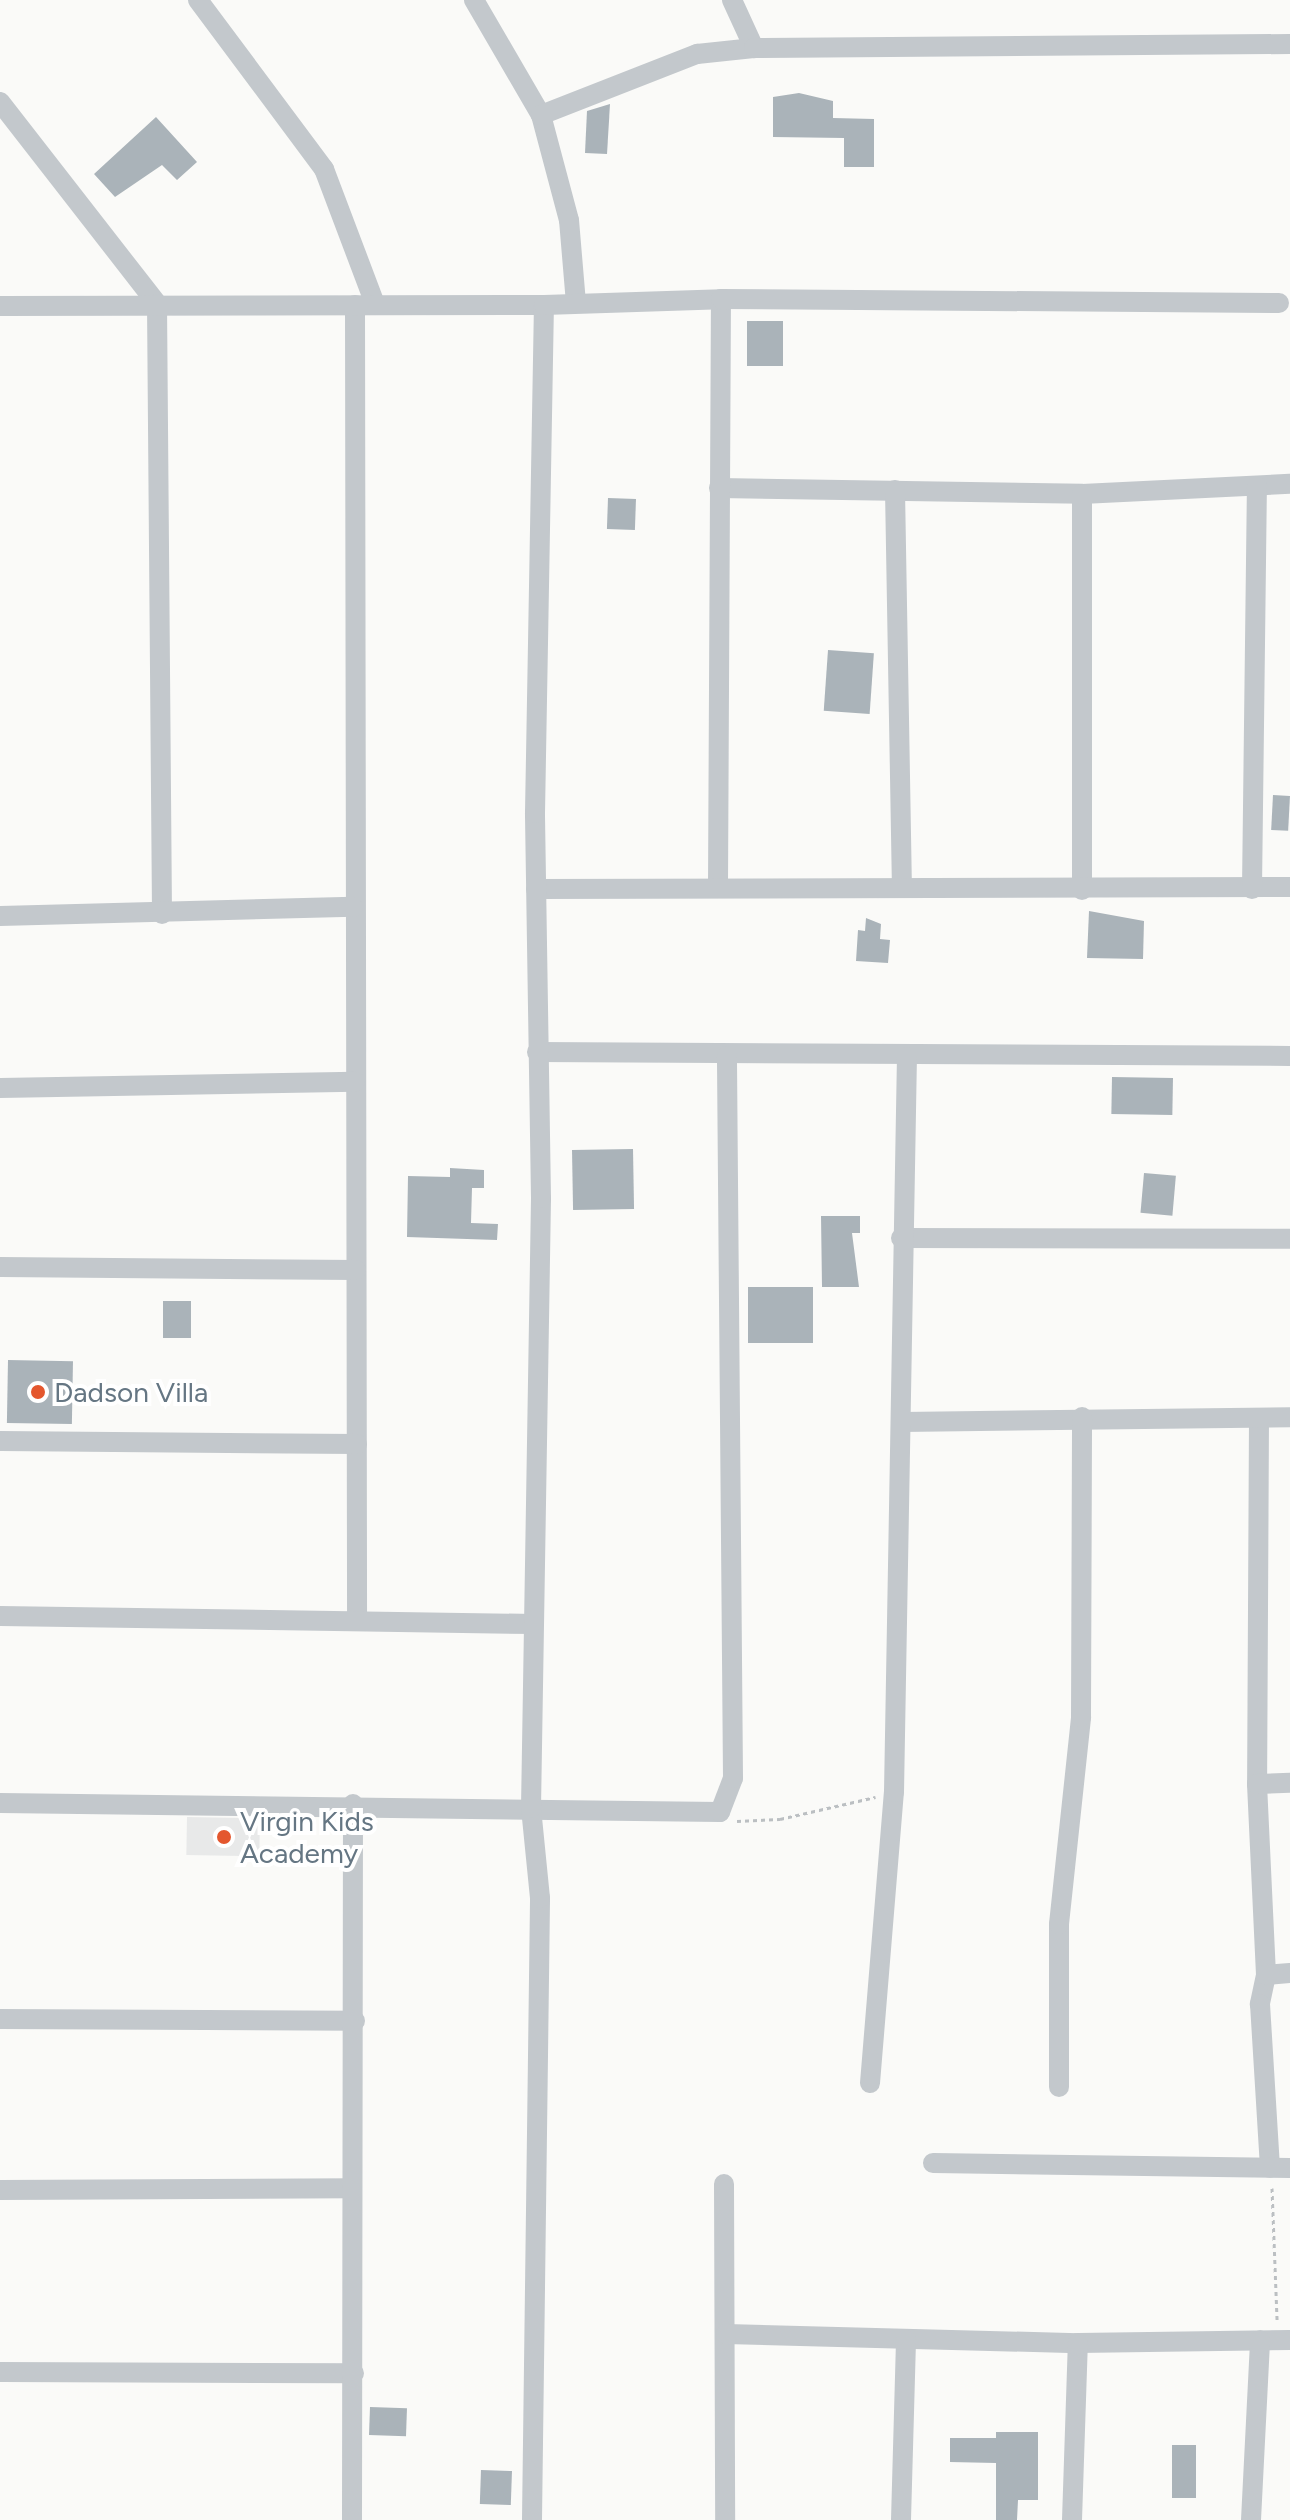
<!DOCTYPE html>
<style>
body{margin:0}
#map{position:relative;width:1290px;height:2520px;overflow:hidden;background:#fafaf8;font-family:Figtree,sans-serif}
div>[style]{position:absolute}
.built>*{inset:0;background:#e8e9e9;transform-origin:0 0}
.building>*{inset:0;background:#aab3b9;transform-origin:0 0}
.path>*{height:3px;margin-top:-1.5px;transform-origin:0;background:repeating-linear-gradient(90deg,#bbbfc2 0 4px,transparent 0 8px)}
.minor>*{height:20px;margin:-10px;padding:0 10px;transform-origin:10px;border-radius:10px;background:#c3c8cc}
.dots>*{width:22px;height:22px;translate:-50% -50%;box-sizing:border-box;border:4px solid #fff;border-radius:50%}
span{translate:-50% -50%;white-space:nowrap;text-align:center;line-height:1.15;-webkit-text-stroke:8px #fff;paint-order:stroke}
.poi-label{font-size:28px;color:#657683}
.left{translate:0 -50%;text-align:left}
</style>
<div id="map">
<div class="built">
<i style="left:187px;top:1817px;width:73px;height:38px;rotate:1deg"></i>
</div>
<div class="building">
<i style="clip-path:polygon(799px 93px,833px 101px,833px 118px,874px 119px,874px 167px,844px 167px,844px 138px,773px 137px,773px 97px)"></i>
<i style="clip-path:polygon(610px 104px,607px 154px,585px 153px,587px 111px)"></i>
<i style="clip-path:polygon(156px 117px,197px 162px,177px 180px,162px 165px,115px 197px,94px 174px)"></i>
<i style="left:747px;top:321px;width:36px;height:45px"></i>
<i style="left:608px;top:498px;width:28px;height:31px;rotate:2deg"></i>
<i style="left:828px;top:650px;width:46px;height:61px;rotate:4deg"></i>
<i style="left:1273px;top:795px;width:17px;height:35px;rotate:3deg"></i>
<i style="clip-path:polygon(1089px 911px,1144px 921px,1143px 959px,1087px 958px)"></i>
<i style="clip-path:polygon(866px 918px,881px 924px,880px 939px,890px 940px,888px 963px,856px 961px,858px 930px,865px 931px)"></i>
<i style="left:1112px;top:1077px;width:61px;height:37px;rotate:1deg"></i>
<i style="left:633px;top:1149px;width:60px;height:61px;rotate:89deg"></i>
<i style="clip-path:polygon(450px 1168px,484px 1170px,484px 1188px,472px 1188px,471px 1223px,498px 1224px,497px 1240px,407px 1237px,408px 1176px,450px 1177px)"></i>
<i style="left:1144px;top:1173px;width:32px;height:40px;rotate:5deg"></i>
<i style="clip-path:polygon(821px 1216px,860px 1216px,860px 1233px,852px 1233px,859px 1287px,822px 1287px)"></i>
<i style="left:748px;top:1287px;width:65px;height:56px"></i>
<i style="left:163px;top:1301px;width:28px;height:37px"></i>
<i style="left:8px;top:1360px;width:65px;height:63px;rotate:1deg"></i>
<i style="left:370px;top:2407px;width:37px;height:28px;rotate:2deg"></i>
<i style="clip-path:polygon(996px 2432px,1038px 2432px,1038px 2500px,1018px 2500px,1017px 2520px,996px 2520px,996px 2463px,950px 2462px,950px 2438px,996px 2438px)"></i>
<i style="left:1172px;top:2445px;width:24px;height:53px"></i>
<i style="left:481px;top:2470px;width:31px;height:34px;rotate:2deg"></i>
</div>
<div class="path">
<i style="left:737px;top:1821px;width:43px;rotate:-2.7deg"></i>
<i style="left:780px;top:1819px;width:98px;rotate:-13deg"></i>
<i style="left:1272px;top:2188px;width:132px;rotate:87.8deg"></i>
</div>
<div class="minor">
<i style="left:198px;top:0;width:211px;rotate:53.3deg"></i>
<i style="left:324px;top:169px;width:144px;rotate:69.3deg"></i>
<i style="left:474px;top:0;width:133px;rotate:59.8deg"></i>
<i style="left:541px;top:115px;width:109px;rotate:75.1deg"></i>
<i style="left:569px;top:220px;width:83px;rotate:85.2deg"></i>
<i style="left:732px;top:0;width:53px;rotate:65.4deg"></i>
<i style="left:0;top:102px;width:256px;rotate:52.1deg"></i>
<i style="left:157px;top:304px;width:610px;rotate:89.53deg"></i>
<i style="left:541px;top:115px;width:168px;rotate:-21.4deg"></i>
<i style="left:697px;top:54px;width:57px;rotate:-6deg"></i>
<i style="left:754px;top:48px;width:536px;rotate:-0.43deg"></i>
<i style="left:355px;top:305px;width:1315px;rotate:89.91deg"></i>
<i style="left:0;top:306px;width:544px;rotate:-0.11deg"></i>
<i style="left:719px;top:488px;width:363px;rotate:0.9deg"></i>
<i style="left:1082px;top:494px;width:208px;rotate:-2.8deg"></i>
<i style="left:895px;top:490px;width:395px;rotate:89deg"></i>
<i style="left:1082px;top:494px;width:396px;rotate:90deg"></i>
<i style="left:718px;top:886px;width:587px;rotate:-89.71deg"></i>
<i style="left:536px;top:889px;width:754px;rotate:-0.15deg"></i>
<i style="left:1252px;top:889px;width:403px;rotate:-89.3deg"></i>
<i style="left:0;top:916px;width:353px;rotate:-1.5deg"></i>
<i style="left:537px;top:1052px;width:753px;rotate:0.3deg"></i>
<i style="left:0;top:1088px;width:355px;rotate:-1deg"></i>
<i style="left:901px;top:1238px;width:389px;rotate:0.1deg"></i>
<i style="left:0;top:1267px;width:356px;rotate:0.5deg"></i>
<i style="left:1259px;top:1418px;width:366px;rotate:90.3deg"></i>
<i style="left:1257px;top:1784px;width:191px;rotate:87.3deg"></i>
<i style="left:1266px;top:1975px;width:30px;rotate:102deg"></i>
<i style="left:1260px;top:2004px;width:164px;rotate:86.5deg"></i>
<i style="left:902px;top:1422px;width:388px;rotate:-0.7deg"></i>
<i style="left:0;top:1441px;width:357px;rotate:0.5deg"></i>
<i style="left:0;top:1616px;width:534px;rotate:0.86deg"></i>
<i style="left:1257px;top:1784px;width:33px;rotate:-2deg"></i>
<i style="left:0;top:1803px;width:720px;rotate:0.72deg"></i>
<i style="left:720px;top:1812px;width:36px;rotate:-69deg"></i>
<i style="left:733px;top:1778px;width:722px;rotate:-90.48deg"></i>
<i style="left:1266px;top:1975px;width:24px;rotate:-5deg"></i>
<i style="left:0;top:2019px;width:355px;rotate:0.3deg"></i>
<i style="left:870px;top:2083px;width:292px;rotate:-85.3deg"></i>
<i style="left:894px;top:1792px;width:735px;rotate:-88.99deg"></i>
<i style="left:1059px;top:2087px;width:163px;rotate:-90deg"></i>
<i style="left:1059px;top:1924px;width:208px;rotate:-83.9deg"></i>
<i style="left:1081px;top:1717px;width:300px;rotate:-89.8deg"></i>
<i style="left:933px;top:2163px;width:357px;rotate:0.8deg"></i>
<i style="left:724px;top:2184px;width:336px;rotate:89.8deg"></i>
<i style="left:0;top:2190px;width:352px;rotate:-0.3deg"></i>
<i style="left:726px;top:2334px;width:352px;rotate:1.5deg"></i>
<i style="left:1078px;top:2343px;width:212px;rotate:-0.8deg"></i>
<i style="left:0;top:2372px;width:354px;rotate:0.2deg"></i>
<i style="left:352px;top:2520px;width:716px;rotate:-89.92deg"></i>
<i style="left:532px;top:2520px;width:622px;rotate:-89.26deg"></i>
<i style="left:540px;top:1898px;width:90px;rotate:-95.7deg"></i>
<i style="left:531px;top:1808px;width:610px;rotate:-89.06deg"></i>
<i style="left:541px;top:1198px;width:385px;rotate:-90.9deg"></i>
<i style="left:535px;top:813px;width:508px;rotate:-88.99deg"></i>
<i style="left:544px;top:305px;width:177px;rotate:-1.9deg"></i>
<i style="left:721px;top:299px;width:558px;rotate:0.41deg"></i>
<i style="left:901px;top:2520px;width:180px;rotate:-88.4deg"></i>
<i style="left:1072px;top:2520px;width:177px;rotate:-88.1deg"></i>
<i style="left:1251px;top:2520px;width:180px;rotate:-87.1deg"></i>
</div>
<div class="dots">
<i style="left:38px;top:1392px;background:#e4572e"></i>
<i style="left:224px;top:1837px;background:#e4572e"></i>
</div>
<div class="poi-label">
<span class="left" style="left:54px;top:1392px">Dadson Villa</span>
<span class="left" style="left:240px;top:1837px">Virgin Kids<br>Academy</span>
</div>
</div>
